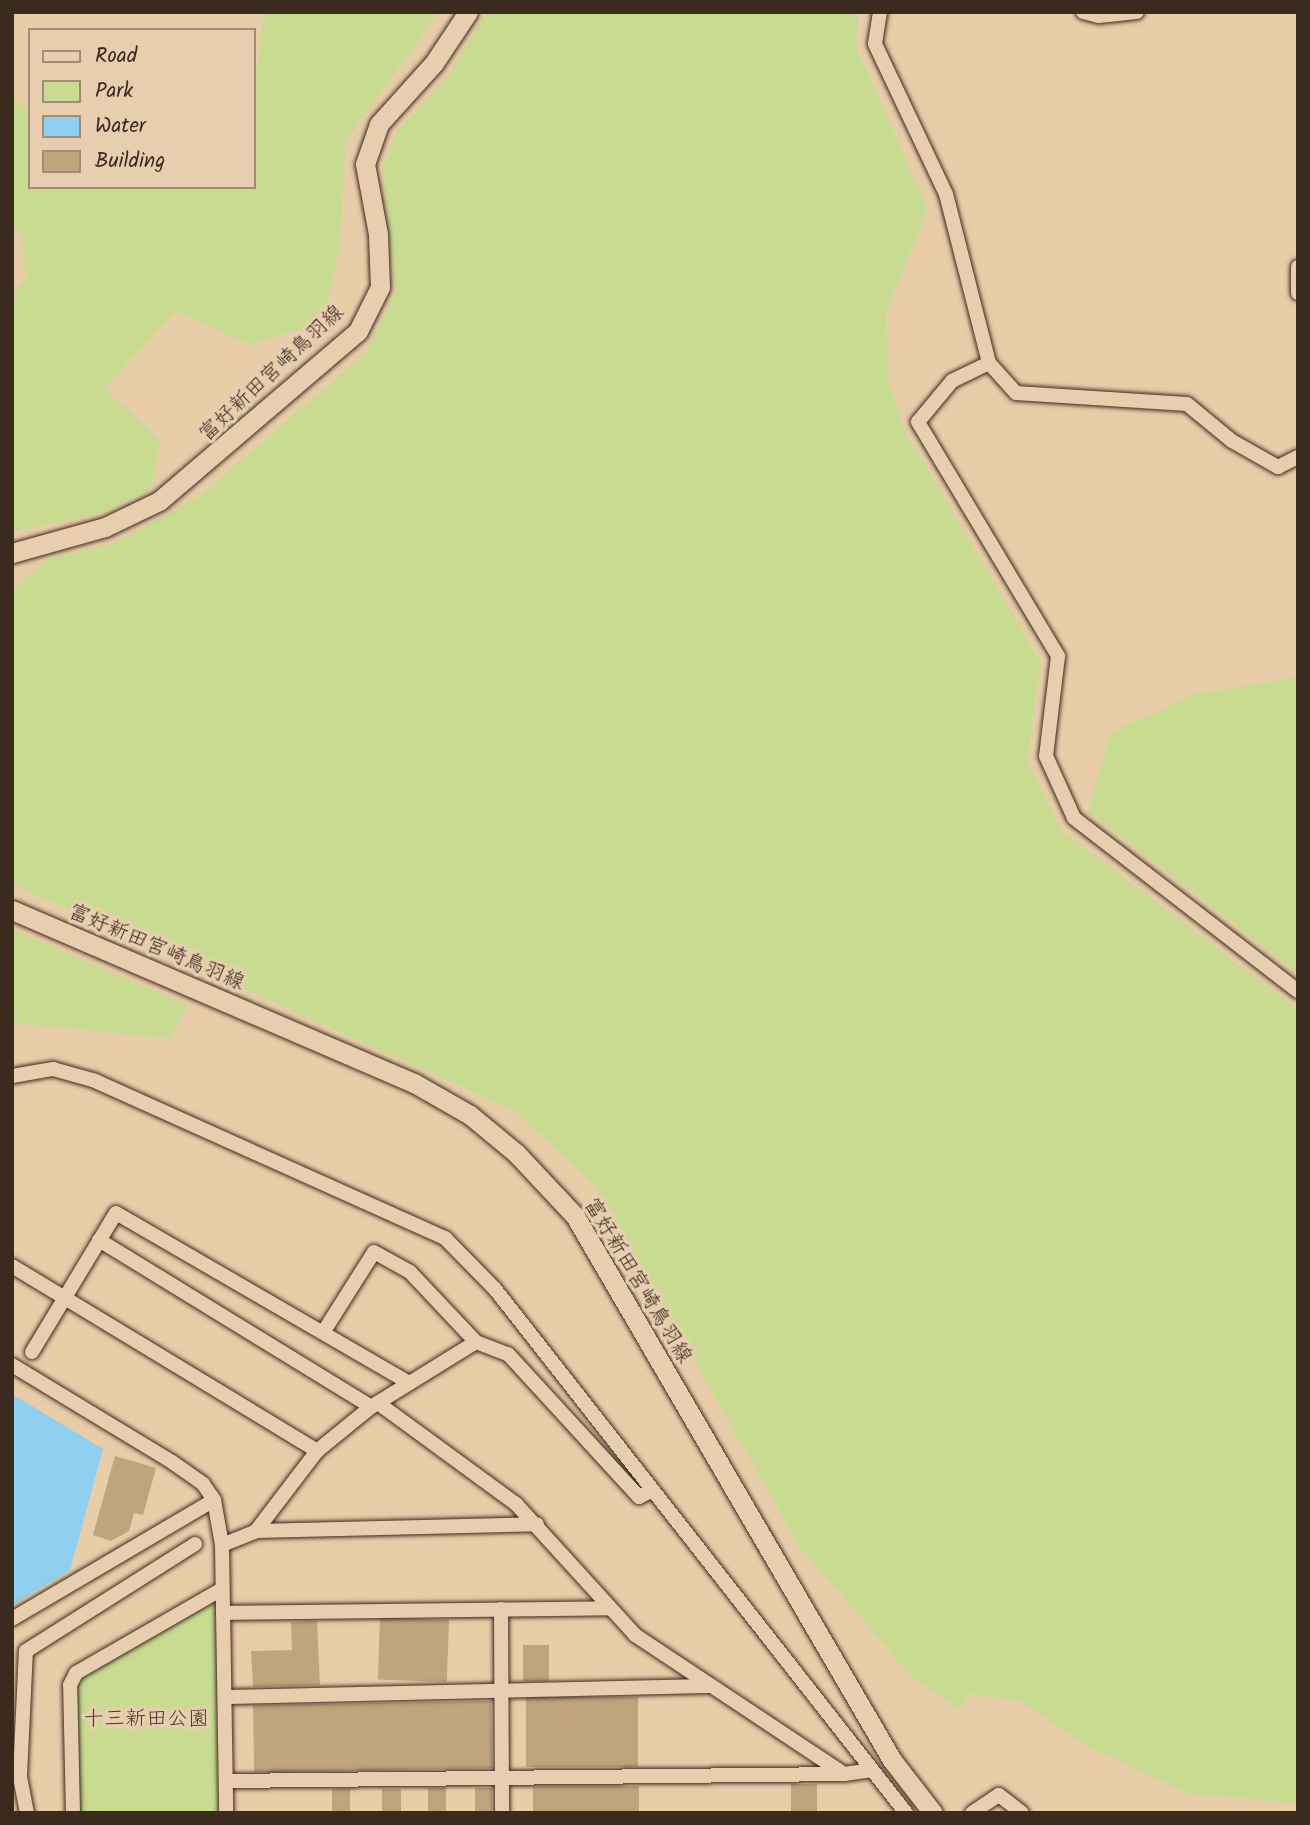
<!DOCTYPE html>
<meta charset="utf-8">
<style>
body{margin:0}
#map{position:relative;width:1310px;height:1825px;overflow:hidden;background:#e8cda9;font-family:Kalam,"Klee One",sans-serif}
div>[style]{position:absolute}
.green>*{inset:0;background:#c9db90}
.water>*{inset:0;background:#8fcff0}
.building>*{inset:0;background:#bfa47e;transform-origin:0 0}
.roads{filter:drop-shadow(0 0 2px #3b2a1e) drop-shadow(0 0 2px #3b2a1e)}
.street>*{height:14px;margin:-7px;padding:0 7px;transform-origin:7px;border-radius:7px;background:#e7ceaf}
.secondary>*{height:19px;margin:-9.5px;padding:0 9.5px;transform-origin:9.5px;border-radius:9.5px;background:#e7ceaf}
span{translate:-50% -50%;white-space:nowrap;text-align:center;line-height:1.15;-webkit-text-stroke:7px #e7ceaf;paint-order:stroke}
.street-label{font-size:21px;color:#3b2a1e}
.park-label{font-size:21px;color:#493c29}
.frame{position:absolute;inset:0;border:14px solid #3b2a1e;pointer-events:none}
.legend{position:absolute;left:28px;top:28px;width:228px;height:161px;box-sizing:border-box;background:#e7ceaf;border:2px solid #a28c75;margin:0;padding:9px 12px;list-style:none;font-size:21px;color:#3b2a1e}
.legend li{display:flex;align-items:center;gap:14px;height:35px}
.legend b{width:35px;border:2px solid #a28c75}
</style>
<div id="map">
<div class="green">
<i style="clip-path:polygon(264px 12px,439px 12px,345px 142px,340px 245px,323px 321px,251px 345px,176px 311px,104px 388px,161px 441px,150px 490px,99px 513px,12px 532px,12px 294px,26px 279px,22px 237px,12px 227px,12px 96px,30px 112px,30px 187px,254px 187px,254px 88px)"></i>
<i style="clip-path:polygon(486px 12px,858px 12px,856px 46px,928px 208px,886px 313px,888px 379px,904px 429px,1041px 662px,1027px 759px,1061px 830px,1298px 1010px,1298px 1803px,1190px 1794px,1090px 1748px,1022px 1702px,971px 1693px,960px 1710px,911px 1676px,800px 1547px,595px 1186px,515px 1111px,12px 884px,12px 592px,47px 559px,116px 542px,201px 495px,366px 352px,395px 290px,382px 169px,398px 129px,448px 76px)"></i>
<i style="clip-path:polygon(1298px 677px,1298px 973px,1088px 811px,1110px 733px,1194px 694px)"></i>
<i style="clip-path:polygon(12px 929px,187px 1005px,170px 1039px,12px 1022px)"></i>
<i style="clip-path:polygon(207px 1599px,214px 1602px,218px 1813px,77px 1813px,75px 1687px,81px 1677px)"></i>
</div>
<div class="water">
<i style="clip-path:polygon(12px 1394px,103px 1449px,70px 1570px,12px 1605px)"></i>
</div>
<div class="building">
<i style="clip-path:polygon(115px 1456px,156px 1468px,143px 1515px,134px 1513px,129px 1531px,111px 1541px,93px 1535px)"></i>
<i style="left:449px;top:1620px;width:62px;height:69px;rotate:92deg"></i>
<i style="clip-path:polygon(317px 1621px,320px 1685px,253px 1687px,251px 1651px,292px 1650px,291px 1622px)"></i>
<i style="left:523px;top:1645px;width:26px;height:36px"></i>
<i style="left:638px;top:1697px;width:70px;height:112px;rotate:90deg"></i>
<i style="left:491px;top:1701px;width:67px;height:238px;rotate:89deg"></i>
<i style="left:791px;top:1784px;width:26px;height:29px"></i>
<i style="left:639px;top:1786px;width:27px;height:106px;rotate:90deg"></i>
<i style="left:428px;top:1788px;width:18px;height:25px"></i>
<i style="left:475px;top:1788px;width:17px;height:25px"></i>
<i style="left:332px;top:1789px;width:18px;height:24px"></i>
<i style="left:382px;top:1789px;width:19px;height:24px"></i>
</div>
<div class="roads">
<div class="street">
<i style="left:880px;top:12px;width:32px;rotate:99deg"></i>
<i style="left:875px;top:44px;width:166px;rotate:64.7deg"></i>
<i style="left:946px;top:194px;width:174px;rotate:75.7deg"></i>
<i style="left:989px;top:363px;width:40px;rotate:48deg"></i>
<i style="left:1016px;top:393px;width:171px;rotate:3.7deg"></i>
<i style="left:1187px;top:404px;width:58px;rotate:39.4deg"></i>
<i style="left:1232px;top:441px;width:53px;rotate:29.5deg"></i>
<i style="left:1278px;top:467px;width:22px;rotate:-27deg"></i>
<i style="left:1083px;top:12px;width:16px;rotate:14deg"></i>
<i style="left:1099px;top:16px;width:38px;rotate:-6deg"></i>
<i style="left:1298px;top:267px;width:26px;rotate:90deg"></i>
<i style="left:989px;top:363px;width:41px;rotate:154.1deg"></i>
<i style="left:952px;top:381px;width:53px;rotate:129.7deg"></i>
<i style="left:918px;top:422px;width:273px;rotate:59.1deg"></i>
<i style="left:1058px;top:656px;width:101px;rotate:96.8deg"></i>
<i style="left:1046px;top:756px;width:68px;rotate:65.7deg"></i>
<i style="left:1074px;top:818px;width:283px;rotate:37.7deg"></i>
<i style="left:12px;top:1076px;width:42px;rotate:-9.7deg"></i>
<i style="left:53px;top:1069px;width:41px;rotate:15.4deg"></i>
<i style="left:93px;top:1080px;width:386px;rotate:24.2deg"></i>
<i style="left:445px;top:1238px;width:71px;rotate:45.6deg"></i>
<i style="left:495px;top:1289px;width:666px;rotate:51.89deg"></i>
<i style="left:99px;top:1240px;width:319px;rotate:31.5deg"></i>
<i style="left:12px;top:1266px;width:357px;rotate:31.2deg"></i>
<i style="left:324px;top:1331px;width:93px;rotate:-57.7deg"></i>
<i style="left:374px;top:1252px;width:41px;rotate:29.1deg"></i>
<i style="left:410px;top:1272px;width:96px;rotate:46.7deg"></i>
<i style="left:32px;top:1352px;width:162px;rotate:-58.9deg"></i>
<i style="left:116px;top:1213px;width:339px;rotate:30.1deg"></i>
<i style="left:12px;top:1365px;width:187px;rotate:31.2deg"></i>
<i style="left:172px;top:1462px;width:38px;rotate:35deg"></i>
<i style="left:203px;top:1484px;width:19px;rotate:55deg"></i>
<i style="left:214px;top:1500px;width:46px;rotate:79.9deg"></i>
<i style="left:222px;top:1545px;width:268px;rotate:89.1deg"></i>
<i style="left:378px;top:1403px;width:171px;rotate:36.2deg"></i>
<i style="left:516px;top:1504px;width:177px;rotate:47.7deg"></i>
<i style="left:635px;top:1635px;width:251px;rotate:33.6deg"></i>
<i style="left:844px;top:1774px;width:27px;rotate:-8deg"></i>
<i style="left:256px;top:1531px;width:281px;rotate:-1.4deg"></i>
<i style="left:222px;top:1545px;width:37px;rotate:-22deg"></i>
<i style="left:256px;top:1531px;width:101px;rotate:-52.7deg"></i>
<i style="left:317px;top:1451px;width:70px;rotate:-39.2deg"></i>
<i style="left:371px;top:1407px;width:123px;rotate:-31.8deg"></i>
<i style="left:476px;top:1342px;width:34px;rotate:21deg"></i>
<i style="left:508px;top:1354px;width:194px;rotate:47.5deg"></i>
<i style="left:639px;top:1497px;width:13px;rotate:-27deg"></i>
<i style="left:501px;top:1609px;width:204px;rotate:89.7deg"></i>
<i style="left:223px;top:1613px;width:385px;rotate:-0.7deg"></i>
<i style="left:12px;top:1619px;width:234px;rotate:-30.5deg"></i>
<i style="left:225px;top:1697px;width:485px;rotate:-1.3deg"></i>
<i style="left:226px;top:1781px;width:618px;rotate:-0.65deg"></i>
<i style="left:27px;top:1813px;width:38px;rotate:-101deg"></i>
<i style="left:20px;top:1776px;width:125px;rotate:-87.3deg"></i>
<i style="left:26px;top:1651px;width:200px;rotate:-32.3deg"></i>
<i style="left:73px;top:1813px;width:128px;rotate:-91.3deg"></i>
<i style="left:70px;top:1685px;width:13px;rotate:-63deg"></i>
<i style="left:76px;top:1673px;width:168px;rotate:-29.9deg"></i>
<i style="left:972px;top:1813px;width:32px;rotate:-34deg"></i>
<i style="left:999px;top:1795px;width:29px;rotate:38deg"></i>
</div>
<div class="secondary">
<i style="left:12px;top:553px;width:97px;rotate:-15.6deg"></i>
<i style="left:105px;top:527px;width:60px;rotate:-25.7deg"></i>
<i style="left:159px;top:501px;width:262px;rotate:-40.5deg"></i>
<i style="left:358px;top:331px;width:49px;rotate:-63.4deg"></i>
<i style="left:380px;top:287px;width:53px;rotate:-92.2deg"></i>
<i style="left:378px;top:234px;width:71px;rotate:-100.5deg"></i>
<i style="left:365px;top:164px;width:42px;rotate:-70.7deg"></i>
<i style="left:379px;top:124px;width:82px;rotate:-48deg"></i>
<i style="left:434px;top:63px;width:61px;rotate:-56.3deg"></i>
<i style="left:12px;top:910px;width:438px;rotate:23.3deg"></i>
<i style="left:414px;top:1083px;width:64px;rotate:29.7deg"></i>
<i style="left:470px;top:1115px;width:60px;rotate:39.6deg"></i>
<i style="left:516px;top:1153px;width:86px;rotate:46.9deg"></i>
<i style="left:575px;top:1216px;width:630px;rotate:59.77deg"></i>
<i style="left:892px;top:1760px;width:67px;rotate:52.3deg"></i>
</div>
</div>
<div class="street-label">
<span style="left:272px;top:374px;rotate:-43deg">富好新田宮崎鳥羽線</span>
<span style="left:156px;top:948px;rotate:23deg">富好新田宮崎鳥羽線</span>
<span style="left:637px;top:1281px;rotate:59deg">富好新田宮崎鳥羽線</span>
</div>
<div class="park-label">
<span style="left:146px;top:1720px">十三新田公園</span>
</div>
<div class="frame"></div>
<ul class="legend">
<li><b style="height:9px;background:#e7ceaf"></b>Road</li>
<li><b style="height:19px;background:#c9db90"></b>Park</li>
<li><b style="height:19px;background:#8fcff0"></b>Water</li>
<li><b style="height:19px;background:#bfa47e"></b>Building</li>
</ul>
</div>
